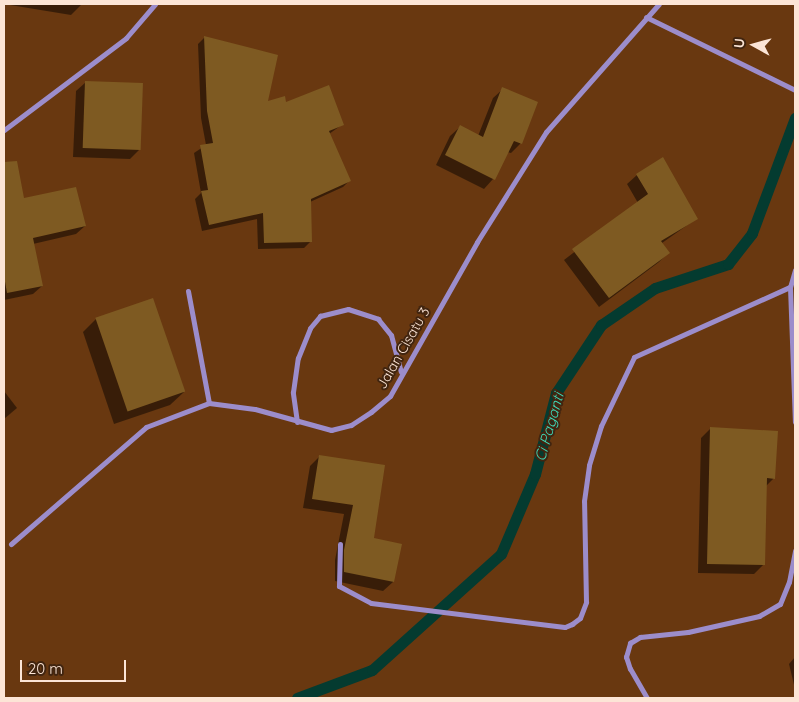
<!DOCTYPE html>
<style>
body{margin:0}
#map{position:relative;width:799px;height:702px;overflow:hidden;background:#693810;font-family:Quicksand,sans-serif}
div>[style]{position:absolute}
.shadow>*{inset:0;background:#0007}
.stream>*{height:11px;margin:-5.5px;padding:0 5.5px;transform-origin:5.5px;border-radius:5.5px;background:#043b30}
.building>*{inset:0;background:#7e5a22;transform-origin:0 0}
.minor>*{height:5px;margin:-2.5px;padding:0 2.5px;transform-origin:2.5px;border-radius:2.5px;background:#9c8dcb}
span{translate:-50% -50%;white-space:nowrap;text-align:center;line-height:1.15;-webkit-text-stroke:4px #412510;paint-order:stroke}
.street-label{font-size:14px;color:#fce5d6}
.water-label{font-size:15px;color:#3ddcbb;font-style:italic}
.frame{position:absolute;inset:0;border:5px solid #fce5d6;pointer-events:none}
.north{position:absolute;left:729px;top:20px;width:50px;height:50px;-webkit-text-stroke:4px #412510;paint-order:stroke;rotate:277deg;font-size:14px;font-weight:700;line-height:20px;text-align:center;color:#fce5d6}
.north::after{content:'';display:block;margin:auto;width:18px;height:22px;background:#fce5d6;clip-path:polygon(50% 0,100% 100%,50% 72%,0 100%)}
.scale{position:absolute;left:20px;top:660px;width:106px;height:22px;box-sizing:border-box;border:2px solid #fce5d6;border-top:0;padding-left:6px;font-size:15px;line-height:18px;white-space:nowrap;color:#fce5d6;-webkit-text-stroke:4px #412510;paint-order:stroke}
</style>
<div id="map">
<div class="shadow">
<i style="clip-path:polygon(4px 4px,82px 4px,71px 15px)"></i>
<i style="clip-path:polygon(204px 38px,277px 56px,266px 102px,285px 104px,343px 124px,329px 134px,349px 181px,343px 187px,310px 202px,311px 241px,304px 248px,258px 249px,257px 219px,202px 231px,195px 199px,201px 193px,194px 153px,206px 145px,201px 118px,198px 44px)"></i>
<i style="clip-path:polygon(86px 82px,139px 150px,130px 159px,73px 157px,76px 91px)"></i>
<i style="clip-path:polygon(503px 89px,536px 102px,520px 144px,511px 153px,507px 152px,493px 179px,484px 189px,436px 165px,450px 136px,460px 127px,478px 136px,493px 98px)"></i>
<i style="clip-path:polygon(637px 175px,696px 219px,662px 243px,668px 253px,659px 262px,599px 307px,564px 260px,638px 203px,627px 184px)"></i>
<i style="clip-path:polygon(20px 185px,23px 200px,85px 226px,76px 234px,33px 244px,42px 286px,33px 294px,4px 300px,4px 189px)"></i>
<i style="clip-path:polygon(96px 319px,184px 392px,170px 405px,114px 424px,83px 332px)"></i>
<i style="clip-path:polygon(4px 391px,17px 408px,4px 419px)"></i>
<i style="clip-path:polygon(711px 428px,774px 478px,765px 487px,764px 564px,754px 574px,698px 573px,701px 438px)"></i>
<i style="clip-path:polygon(319px 457px,384px 466px,373px 539px,400px 545px,393px 582px,383px 591px,335px 581px,335px 560px,344px 514px,303px 508px,310px 466px)"></i>
<i style="clip-path:polygon(795px 657px,795px 689px,789px 664px)"></i>
</div>
<div class="stream">
<i style="left:297px;top:698px;width:80px;rotate:-20.5deg"></i>
<i style="left:372px;top:670px;width:173px;rotate:-42deg"></i>
<i style="left:501px;top:554px;width:87px;rotate:-67deg"></i>
<i style="left:535px;top:474px;width:84px;rotate:-75.5deg"></i>
<i style="left:556px;top:393px;width:82px;rotate:-56.5deg"></i>
<i style="left:601px;top:325px;width:65px;rotate:-34.4deg"></i>
<i style="left:655px;top:288px;width:77px;rotate:-18.2deg"></i>
<i style="left:728px;top:264px;width:39px;rotate:-52deg"></i>
<i style="left:752px;top:233px;width:123px;rotate:-69.5deg"></i>
</div>
<div class="building">
<i style="clip-path:polygon(204px 36px,278px 55px,268px 101px,285px 96px,286px 102px,329px 85px,344px 125px,329px 131px,351px 181px,311px 199px,312px 242px,264px 243px,263px 213px,209px 225px,201px 191px,208px 190px,200px 145px,213px 143px,207px 111px)"></i>
<i style="left:85px;top:81px;width:58px;height:67px;rotate:2deg"></i>
<i style="clip-path:polygon(502px 87px,538px 102px,522px 144px,514px 141px,495px 180px,445px 155px,460px 125px,483px 137px)"></i>
<i style="clip-path:polygon(663px 157px,698px 219px,661px 241px,670px 253px,609px 298px,572px 249px,648px 194px,636px 174px)"></i>
<i style="clip-path:polygon(17px 161px,24px 198px,76px 187px,86px 226px,33px 238px,43px 286px,7px 293px,4px 276px,4px 162px)"></i>
<i style="left:153px;top:298px;width:99px;height:61px;rotate:71deg"></i>
<i style="clip-path:polygon(710px 427px,778px 431px,775px 479px,767px 478px,765px 565px,707px 564px)"></i>
<i style="clip-path:polygon(319px 455px,385px 465px,374px 538px,402px 544px,394px 582px,344px 572px,344px 550px,353px 505px,312px 499px)"></i>
</div>
<div class="minor">
<i style="left:646px;top:17px;width:166px;rotate:26.1deg"></i>
<i style="left:4px;top:130px;width:153px;rotate:-37deg"></i>
<i style="left:126px;top:38px;width:45px;rotate:-49.5deg"></i>
<i style="left:795px;top:270px;width:18px;rotate:106deg"></i>
<i style="left:790px;top:287px;width:135px;rotate:87.9deg"></i>
<i style="left:188px;top:291px;width:114px;rotate:79.4deg"></i>
<i style="left:297px;top:422px;width:30px;rotate:-98deg"></i>
<i style="left:293px;top:392px;width:34px;rotate:-82deg"></i>
<i style="left:298px;top:358px;width:32px;rotate:-68deg"></i>
<i style="left:310px;top:328px;width:16px;rotate:-50deg"></i>
<i style="left:320px;top:316px;width:29px;rotate:-14deg"></i>
<i style="left:348px;top:309px;width:32px;rotate:18deg"></i>
<i style="left:378px;top:319px;width:21px;rotate:51deg"></i>
<i style="left:391px;top:335px;width:38px;rotate:75deg"></i>
<i style="left:11px;top:544px;width:179px;rotate:-40.9deg"></i>
<i style="left:146px;top:427px;width:67px;rotate:-20.9deg"></i>
<i style="left:209px;top:403px;width:46px;rotate:7.4deg"></i>
<i style="left:255px;top:409px;width:79px;rotate:15.4deg"></i>
<i style="left:331px;top:430px;width:21px;rotate:-14deg"></i>
<i style="left:351px;top:425px;width:24px;rotate:-33deg"></i>
<i style="left:371px;top:412px;width:25px;rotate:-40deg"></i>
<i style="left:390px;top:396px;width:177px;rotate:-60.5deg"></i>
<i style="left:477px;top:242px;width:130px;rotate:-57.9deg"></i>
<i style="left:546px;top:132px;width:171px;rotate:-48.6deg"></i>
<i style="left:340px;top:544px;width:42px;rotate:91.4deg"></i>
<i style="left:339px;top:586px;width:36px;rotate:28deg"></i>
<i style="left:371px;top:603px;width:195px;rotate:7.1deg"></i>
<i style="left:565px;top:627px;width:8px;rotate:-23deg"></i>
<i style="left:572px;top:624px;width:10px;rotate:-37deg"></i>
<i style="left:580px;top:618px;width:17px;rotate:-69deg"></i>
<i style="left:586px;top:602px;width:101px;rotate:-91.1deg"></i>
<i style="left:584px;top:501px;width:36px;rotate:-82deg"></i>
<i style="left:589px;top:465px;width:41px;rotate:-72.9deg"></i>
<i style="left:601px;top:426px;width:76px;rotate:-64.4deg"></i>
<i style="left:634px;top:357px;width:171px;rotate:-24.2deg"></i>
<i style="left:647px;top:698px;width:34px;rotate:-120deg"></i>
<i style="left:630px;top:669px;width:13px;rotate:-108deg"></i>
<i style="left:626px;top:657px;width:15px;rotate:-74deg"></i>
<i style="left:630px;top:643px;width:12px;rotate:-31deg"></i>
<i style="left:640px;top:637px;width:48px;rotate:-5.9deg"></i>
<i style="left:688px;top:632px;width:73px;rotate:-12.7deg"></i>
<i style="left:759px;top:616px;width:24px;rotate:-30deg"></i>
<i style="left:780px;top:604px;width:24px;rotate:-68deg"></i>
<i style="left:789px;top:582px;width:32px;rotate:-79deg"></i>
</div>
<div class="street-label">
<span style="left:403px;top:348px;rotate:-60deg">Jalan Cisatu 3</span>
</div>
<div class="water-label">
<span style="left:549px;top:427px;rotate:-74deg">Ci Paganti</span>
</div>
<div class="frame"></div>
<div class="north">U</div>
<div class="scale">20 m</div>
</div>
